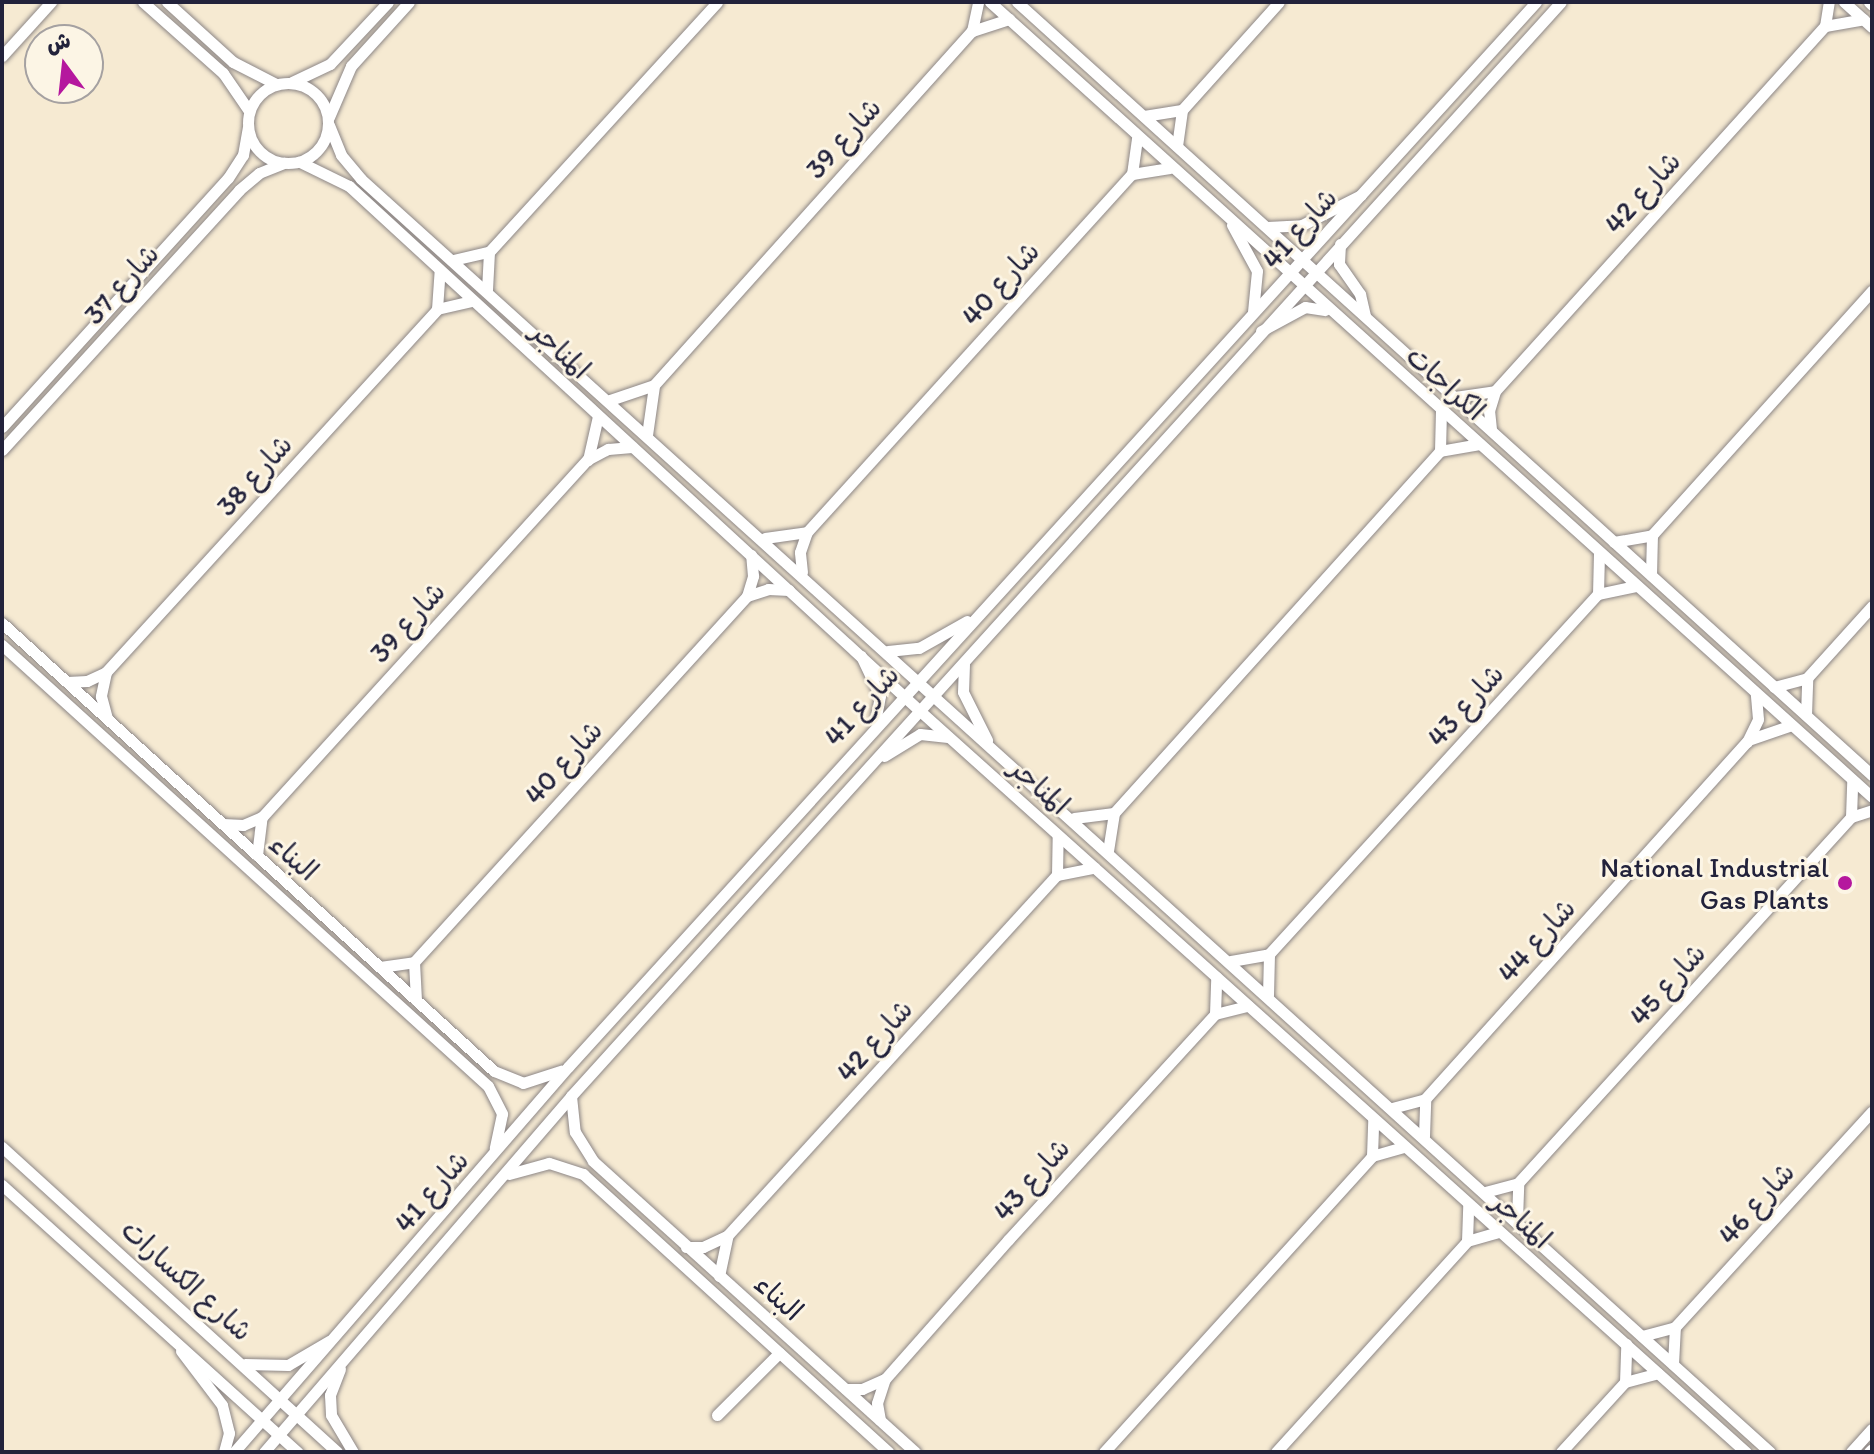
<!DOCTYPE html>
<meta charset="utf-8">
<style>
body{margin:0}
#map{position:relative;width:1874px;height:1454px;overflow:hidden;background:#f6ead2;font-family:Itim,"Playpen Sans Arabic",sans-serif}
div>[style]{position:absolute}
.roads{filter:drop-shadow(0 0 2px #8c8686) drop-shadow(0 0 2px #8c8686)}
.minor>*{height:11px;margin:-5.5px;padding:0 5.5px;transform-origin:5.5px;border-radius:5.5px;background:#fff}
.minor>.ring{margin:-5.5px;padding:0;box-sizing:content-box;background:none;border:11px solid #fff;border-radius:50%}
.dots>*{width:22px;height:22px;translate:-50% -50%;box-sizing:border-box;border:4px solid #fcf5e5;border-radius:50%}
span{translate:-50% -50%;white-space:nowrap;text-align:center;line-height:1.15;-webkit-text-stroke:6px #fcf5e5;paint-order:stroke}
.street-label{font-size:28px;color:#22223b}
.poi-label{font-size:28px;color:#22223b}
.right{translate:-100% -50%;text-align:right}
.frame{position:absolute;inset:0;border:4px solid #22223b;pointer-events:none}
.north{position:absolute;left:24px;top:24px;width:80px;height:80px;box-sizing:border-box;background:#fcf5e5;border:2px solid #a5a1a1;border-radius:50%;rotate:345deg;font-size:22px;font-weight:700;line-height:32px;text-align:center;color:#22223b}
.north::after{content:'';display:block;margin:auto;width:28px;height:36px;background:#b5179e;clip-path:polygon(50% 0,100% 100%,50% 72%,0 100%)}
</style>
<div id="map">
<div class="roads">
<div class="minor">
<i style="left:143px;top:2px;width:107px;rotate:41.6deg"></i>
<i style="left:223px;top:73px;width:46px;rotate:55.6deg"></i>
<i style="left:167px;top:2px;width:89px;rotate:42.3deg"></i>
<i style="left:233px;top:62px;width:48px;rotate:27.1deg"></i>
<i style="left:990px;top:2px;width:1187px;rotate:42.03deg"></i>
<i style="left:1017px;top:2px;width:1153px;rotate:42.12deg"></i>
<i style="left:1844px;top:2px;width:38px;rotate:42deg"></i>
<i style="left:1869px;top:2px;width:4px;rotate:45deg"></i>
<i style="left:1825px;top:26px;width:24px;rotate:-81deg"></i>
<i style="left:972px;top:31px;width:30px;rotate:-78deg"></i>
<i style="left:2px;top:56px;width:73px;rotate:-47.8deg"></i>
<i style="left:292px;top:82px;width:42px;rotate:-25.3deg"></i>
<i style="left:330px;top:64px;width:85px;rotate:-46.9deg"></i>
<i class="ring" style="left:248px;top:83px;width:69px;height:69px"></i>
<i style="left:1144px;top:116px;width:38px;rotate:-9deg"></i>
<i style="left:329px;top:117px;width:56px;rotate:-66.7deg"></i>
<i style="left:351px;top:66px;width:86px;rotate:-47.8deg"></i>
<i style="left:329px;top:125px;width:32px;rotate:68deg"></i>
<i style="left:341px;top:155px;width:31px;rotate:50deg"></i>
<i style="left:361px;top:179px;width:1899px;rotate:42.1deg"></i>
<i style="left:1177px;top:146px;width:36px;rotate:-82deg"></i>
<i style="left:1182px;top:110px;width:145px;rotate:-48.1deg"></i>
<i style="left:300px;top:162px;width:55px;rotate:26.1deg"></i>
<i style="left:349px;top:186px;width:776px;rotate:42.6deg"></i>
<i style="left:920px;top:711px;width:1110px;rotate:41.9deg"></i>
<i style="left:1132px;top:174px;width:38px;rotate:-9deg"></i>
<i style="left:1232px;top:225px;width:52px;rotate:61.5deg"></i>
<i style="left:1257px;top:271px;width:41px;rotate:95.6deg"></i>
<i style="left:1267px;top:227px;width:35px;rotate:-3deg"></i>
<i style="left:1302px;top:225px;width:66px;rotate:-27deg"></i>
<i style="left:1340px;top:244px;width:20px;rotate:93deg"></i>
<i style="left:1339px;top:264px;width:37px;rotate:55deg"></i>
<i style="left:1360px;top:294px;width:22px;rotate:77deg"></i>
<i style="left:453px;top:260px;width:37px;rotate:-13deg"></i>
<i style="left:489px;top:252px;width:338px;rotate:-47.6deg"></i>
<i style="left:487px;top:290px;width:38px;rotate:-87deg"></i>
<i style="left:437px;top:309px;width:39px;rotate:-86deg"></i>
<i style="left:1261px;top:331px;width:50px;rotate:-28.6deg"></i>
<i style="left:1305px;top:307px;width:20px;rotate:9deg"></i>
<i style="left:1455px;top:397px;width:40px;rotate:-8.5deg"></i>
<i style="left:610px;top:400px;width:46px;rotate:-18.8deg"></i>
<i style="left:654px;top:385px;width:476px;rotate:-48.1deg"></i>
<i style="left:972px;top:31px;width:39px;rotate:-18deg"></i>
<i style="left:2px;top:427px;width:336px;rotate:-47.8deg"></i>
<i style="left:228px;top:178px;width:27px;rotate:-57deg"></i>
<i style="left:243px;top:155px;width:28px;rotate:-80deg"></i>
<i style="left:1491px;top:429px;width:18px;rotate:-96deg"></i>
<i style="left:1489px;top:411px;width:21px;rotate:-73deg"></i>
<i style="left:1495px;top:391px;width:492px;rotate:-47.9deg"></i>
<i style="left:1825px;top:26px;width:39px;rotate:-10deg"></i>
<i style="left:647px;top:435px;width:49px;rotate:-81.9deg"></i>
<i style="left:2px;top:450px;width:352px;rotate:-47.6deg"></i>
<i style="left:239px;top:190px;width:26px;rotate:-40deg"></i>
<i style="left:259px;top:173px;width:27px;rotate:-22deg"></i>
<i style="left:1440px;top:451px;width:40px;rotate:-88.6deg"></i>
<i style="left:588px;top:460px;width:45px;rotate:-77.2deg"></i>
<i style="left:765px;top:538px;width:42px;rotate:-8.1deg"></i>
<i style="left:1614px;top:542px;width:39px;rotate:-10deg"></i>
<i style="left:802px;top:572px;width:20px;rotate:-96deg"></i>
<i style="left:800px;top:552px;width:21px;rotate:-71deg"></i>
<i style="left:807px;top:532px;width:484px;rotate:-47.8deg"></i>
<i style="left:1132px;top:174px;width:36px;rotate:-82deg"></i>
<i style="left:1651px;top:575px;width:40px;rotate:-88.6deg"></i>
<i style="left:1652px;top:535px;width:329px;rotate:-48deg"></i>
<i style="left:1598px;top:594px;width:41px;rotate:-88.6deg"></i>
<i style="left:747px;top:596px;width:22px;rotate:-18deg"></i>
<i style="left:768px;top:589px;width:21px;rotate:3deg"></i>
<i style="left:2px;top:623px;width:665px;rotate:42.32deg"></i>
<i style="left:494px;top:1071px;width:31px;rotate:22deg"></i>
<i style="left:523px;top:1083px;width:40px;rotate:-18deg"></i>
<i style="left:2px;top:645px;width:656px;rotate:42.22deg"></i>
<i style="left:488px;top:1086px;width:31px;rotate:63deg"></i>
<i style="left:502px;top:1114px;width:35px;rotate:102deg"></i>
<i style="left:888px;top:651px;width:31px;rotate:-6deg"></i>
<i style="left:919px;top:648px;width:55px;rotate:-29.4deg"></i>
<i style="left:861px;top:656px;width:44px;rotate:64.6deg"></i>
<i style="left:880px;top:696px;width:25px;rotate:101deg"></i>
<i style="left:964px;top:664px;width:28px;rotate:92deg"></i>
<i style="left:963px;top:692px;width:54px;rotate:63.4deg"></i>
<i style="left:106px;top:672px;width:25px;rotate:102deg"></i>
<i style="left:101px;top:696px;width:23px;rotate:75deg"></i>
<i style="left:67px;top:682px;width:20px;rotate:-3deg"></i>
<i style="left:87px;top:681px;width:21px;rotate:-25deg"></i>
<i style="left:106px;top:672px;width:491px;rotate:-47.6deg"></i>
<i style="left:437px;top:309px;width:36px;rotate:-13deg"></i>
<i style="left:1774px;top:687px;width:34px;rotate:-15deg"></i>
<i style="left:1807px;top:678px;width:97px;rotate:-47.9deg"></i>
<i style="left:1806px;top:715px;width:37px;rotate:-88deg"></i>
<i style="left:1751px;top:739px;width:43px;rotate:-18.9deg"></i>
<i style="left:884px;top:756px;width:42px;rotate:-31.4deg"></i>
<i style="left:920px;top:734px;width:28px;rotate:6deg"></i>
<i style="left:1851px;top:817px;width:37px;rotate:-88deg"></i>
<i style="left:1074px;top:818px;width:40px;rotate:-7.1deg"></i>
<i style="left:223px;top:824px;width:20px;rotate:3deg"></i>
<i style="left:243px;top:825px;width:21px;rotate:-23deg"></i>
<i style="left:262px;top:817px;width:483px;rotate:-47.7deg"></i>
<i style="left:587px;top:460px;width:24px;rotate:-28deg"></i>
<i style="left:608px;top:449px;width:24px;rotate:-5deg"></i>
<i style="left:1108px;top:851px;width:38px;rotate:-81deg"></i>
<i style="left:1114px;top:813px;width:487px;rotate:-48deg"></i>
<i style="left:1440px;top:451px;width:39px;rotate:-10deg"></i>
<i style="left:257px;top:855px;width:38px;rotate:-83deg"></i>
<i style="left:1057px;top:875px;width:39px;rotate:-89deg"></i>
<i style="left:1231px;top:961px;width:39px;rotate:-10deg"></i>
<i style="left:1269px;top:954px;width:488px;rotate:-47.6deg"></i>
<i style="left:1598px;top:594px;width:39px;rotate:-12deg"></i>
<i style="left:414px;top:962px;width:38px;rotate:87deg"></i>
<i style="left:380px;top:967px;width:34px;rotate:-8deg"></i>
<i style="left:414px;top:962px;width:495px;rotate:-47.7deg"></i>
<i style="left:747px;top:596px;width:21px;rotate:-73deg"></i>
<i style="left:753px;top:576px;width:21px;rotate:-95deg"></i>
<i style="left:1268px;top:995px;width:41px;rotate:-88.6deg"></i>
<i style="left:1215px;top:1014px;width:37px;rotate:-88deg"></i>
<i style="left:571px;top:1096px;width:36px;rotate:84deg"></i>
<i style="left:575px;top:1132px;width:34px;rotate:58deg"></i>
<i style="left:593px;top:1161px;width:434px;rotate:42.1deg"></i>
<i style="left:1392px;top:1108px;width:34px;rotate:-15deg"></i>
<i style="left:1425px;top:1099px;width:481px;rotate:-48deg"></i>
<i style="left:1747px;top:742px;width:25px;rotate:-64deg"></i>
<i style="left:1758px;top:719px;width:25px;rotate:-95deg"></i>
<i style="left:1424px;top:1136px;width:37px;rotate:-88deg"></i>
<i style="left:2px;top:1147px;width:453px;rotate:42.3deg"></i>
<i style="left:1372px;top:1156px;width:37px;rotate:-88deg"></i>
<i style="left:509px;top:1174px;width:41px;rotate:-15.4deg"></i>
<i style="left:549px;top:1163px;width:36px;rotate:18deg"></i>
<i style="left:583px;top:1174px;width:413px;rotate:42.3deg"></i>
<i style="left:2px;top:1185px;width:399px;rotate:42.1deg"></i>
<i style="left:1485px;top:1192px;width:34px;rotate:-15deg"></i>
<i style="left:1518px;top:1183px;width:495px;rotate:-47.7deg"></i>
<i style="left:1851px;top:817px;width:22px;rotate:-18deg"></i>
<i style="left:1517px;top:1220px;width:37px;rotate:-88deg"></i>
<i style="left:1467px;top:1241px;width:37px;rotate:-88deg"></i>
<i style="left:686px;top:1247px;width:17px"></i>
<i style="left:703px;top:1247px;width:26px;rotate:-25deg"></i>
<i style="left:727px;top:1236px;width:489px;rotate:-47.6deg"></i>
<i style="left:1057px;top:875px;width:38px;rotate:-11deg"></i>
<i style="left:719px;top:1276px;width:40px;rotate:-78deg"></i>
<i style="left:1642px;top:1336px;width:34px;rotate:-15deg"></i>
<i style="left:1675px;top:1327px;width:292px;rotate:-47.6deg"></i>
<i style="left:181px;top:1351px;width:68px;rotate:52.8deg"></i>
<i style="left:222px;top:1405px;width:29px;rotate:76deg"></i>
<i style="left:229px;top:1433px;width:20px;rotate:105deg"></i>
<i style="left:245px;top:1364px;width:43px;rotate:1.3deg"></i>
<i style="left:288px;top:1365px;width:48px;rotate:-30.3deg"></i>
<i style="left:1673px;top:1364px;width:37px;rotate:-87deg"></i>
<i style="left:340px;top:1369px;width:28px;rotate:111deg"></i>
<i style="left:330px;top:1395px;width:20px;rotate:87deg"></i>
<i style="left:331px;top:1415px;width:43px;rotate:59.3deg"></i>
<i style="left:1625px;top:1382px;width:38px;rotate:-88deg"></i>
<i style="left:846px;top:1389px;width:16px"></i>
<i style="left:862px;top:1389px;width:24px;rotate:-24deg"></i>
<i style="left:717px;top:1415px;width:88px;rotate:-45deg"></i>
<i style="left:880px;top:1420px;width:17px;rotate:-100deg"></i>
<i style="left:877px;top:1403px;width:25px;rotate:-72deg"></i>
<i style="left:885px;top:1379px;width:186px;rotate:-48.5deg"></i>
<i style="left:1008px;top:1240px;width:306px;rotate:-47.5deg"></i>
<i style="left:1215px;top:1014px;width:34px;rotate:-14deg"></i>
<i style="left:234px;top:1452px;width:510px;rotate:-49.06deg"></i>
<i style="left:568px;top:1067px;width:1439px;rotate:-47.73deg"></i>
<i style="left:264px;top:1452px;width:470px;rotate:-49.2deg"></i>
<i style="left:571px;top:1096px;width:1475px;rotate:-47.86deg"></i>
<i style="left:1104px;top:1452px;width:399px;rotate:-47.8deg"></i>
<i style="left:1372px;top:1156px;width:33px;rotate:-16deg"></i>
<i style="left:1276px;top:1452px;width:285px;rotate:-47.8deg"></i>
<i style="left:1467px;top:1241px;width:33px;rotate:-16deg"></i>
<i style="left:1561px;top:1452px;width:95px;rotate:-47.6deg"></i>
<i style="left:1625px;top:1382px;width:34px;rotate:-15deg"></i>
<i style="left:1851px;top:1452px;width:31px;rotate:-48deg"></i>
<i style="left:1869px;top:1452px;width:4px;rotate:-45deg"></i>
</div>
</div>
<div class="dots">
<i style="left:1845px;top:883px;background:#b5179e"></i>
</div>
<div class="street-label">
<span style="left:843px;top:138px;rotate:-48deg">شارع 39</span>
<span style="left:1642px;top:192px;rotate:-48deg">شارع 42</span>
<span style="left:1299px;top:228px;rotate:-48deg">شارع 41</span>
<span style="left:1000px;top:283px;rotate:-48deg">شارع 40</span>
<span style="left:121px;top:284px;rotate:-48deg">شارع 37</span>
<span style="left:561px;top:350px;rotate:43deg">المناجر</span>
<span style="left:1446px;top:383px;rotate:42deg">الكراجات</span>
<span style="left:254px;top:475px;rotate:-48deg">شارع 38</span>
<span style="left:407px;top:622px;rotate:-48deg">شارع 39</span>
<span style="left:861px;top:705px;rotate:-48deg">شارع 41</span>
<span style="left:1465px;top:705px;rotate:-48deg">شارع 43</span>
<span style="left:563px;top:762px;rotate:-48deg">شارع 40</span>
<span style="left:1040px;top:786px;rotate:42deg">المناجر</span>
<span style="left:294px;top:857px;rotate:42deg">البناء</span>
<span style="left:1536px;top:940px;rotate:-48deg">شارع 44</span>
<span style="left:1667px;top:984px;rotate:-48deg">شارع 45</span>
<span style="left:874px;top:1040px;rotate:-48deg">شارع 42</span>
<span style="left:1031px;top:1179px;rotate:-48deg">شارع 43</span>
<span style="left:431px;top:1191px;rotate:-49deg">شارع 41</span>
<span style="left:1756px;top:1203px;rotate:-48deg">شارع 46</span>
<span style="left:1522px;top:1220px;rotate:42deg">المناجر</span>
<span style="left:187px;top:1280px;rotate:42deg">شارع الكسارات</span>
<span style="left:779px;top:1297px;rotate:42deg">البناء</span>
</div>
<div class="poi-label">
<span class="right" style="left:1829px;top:883px">National Industrial<br>Gas Plants</span>
</div>
<div class="frame"></div>
<div class="north">ش</div>
</div>
